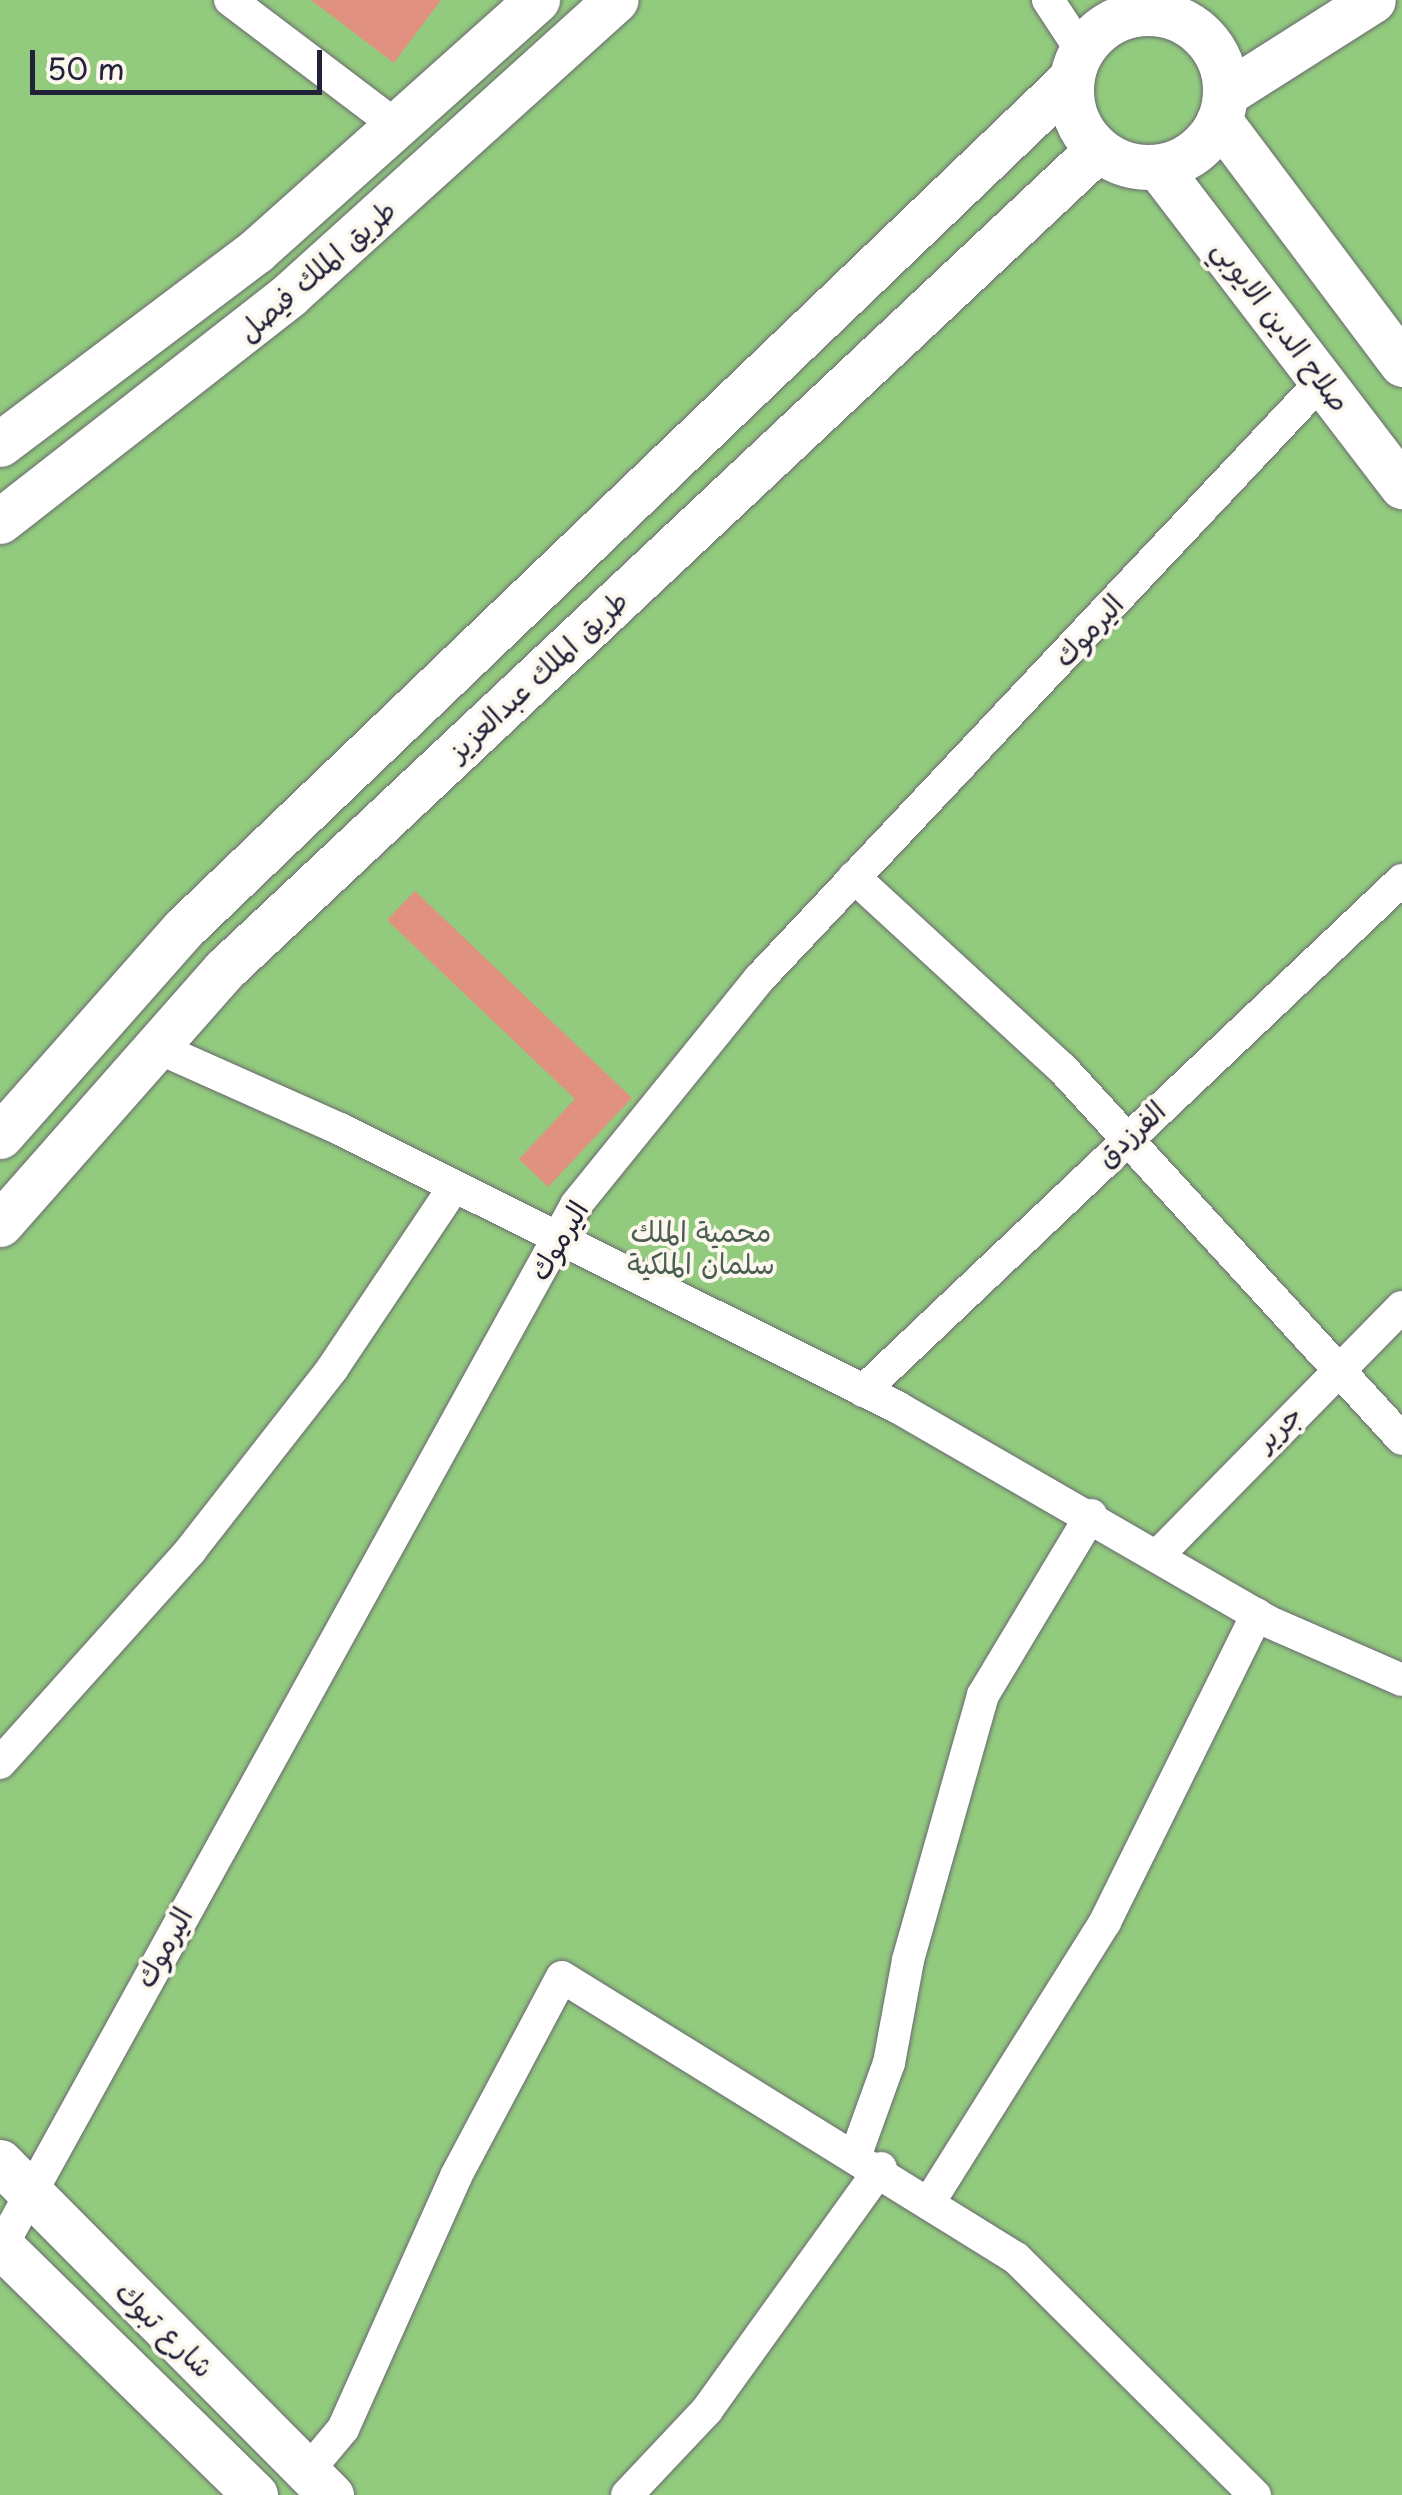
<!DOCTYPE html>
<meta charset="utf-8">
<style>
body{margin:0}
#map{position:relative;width:1402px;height:2495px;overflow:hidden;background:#f0ead1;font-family:"Playpen Sans","Playpen Sans Arabic",sans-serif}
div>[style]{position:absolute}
.green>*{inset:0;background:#92cb7e;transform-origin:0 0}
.building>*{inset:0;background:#e0917f}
.roads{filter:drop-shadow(0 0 2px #6a6870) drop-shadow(0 0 2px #6a6870)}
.street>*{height:32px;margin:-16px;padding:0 16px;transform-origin:16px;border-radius:16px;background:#fff}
.secondary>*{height:45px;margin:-22.5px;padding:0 22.5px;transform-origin:22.5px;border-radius:22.5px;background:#fff}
.secondary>.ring{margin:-22.5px;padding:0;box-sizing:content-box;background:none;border:45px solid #fff;border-radius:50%}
span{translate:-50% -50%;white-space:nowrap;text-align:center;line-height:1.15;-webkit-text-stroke:8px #fbf7ec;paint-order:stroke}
.street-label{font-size:28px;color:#22223b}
.park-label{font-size:28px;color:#495d52}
.scale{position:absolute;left:30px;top:50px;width:292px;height:45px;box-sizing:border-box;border:5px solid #22223b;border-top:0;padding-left:12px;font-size:30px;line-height:35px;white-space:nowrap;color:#22223b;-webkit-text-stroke:8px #fbf7ec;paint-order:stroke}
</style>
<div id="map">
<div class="green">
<i style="left:0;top:0;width:1402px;height:2495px"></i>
</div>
<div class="building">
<i style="clip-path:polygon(311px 0,441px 0,394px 63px)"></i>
<i style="clip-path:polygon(415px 891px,632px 1098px,548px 1187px,519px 1159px,575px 1099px,387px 920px)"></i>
</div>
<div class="roads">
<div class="street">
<i style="left:230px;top:0;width:212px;rotate:37.1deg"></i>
<i style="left:1048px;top:0;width:60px;rotate:56.6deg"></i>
<i style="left:1132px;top:0;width:16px;rotate:52deg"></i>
<i style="left:854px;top:877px;width:282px;rotate:42.6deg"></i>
<i style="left:1062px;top:1068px;width:503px;rotate:47.5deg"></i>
<i style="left:156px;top:1047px;width:201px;rotate:24deg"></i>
<i style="left:340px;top:1129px;width:623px;rotate:26.52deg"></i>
<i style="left:897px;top:1407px;width:427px;rotate:30deg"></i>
<i style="left:1267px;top:1621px;width:147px;rotate:23.6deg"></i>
<i style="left:863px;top:1391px;width:743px;rotate:-43.47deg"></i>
<i style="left:1160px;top:1553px;width:345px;rotate:-45.5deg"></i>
<i style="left:0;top:1763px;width:285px;rotate:-48.1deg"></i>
<i style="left:190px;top:1551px;width:231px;rotate:-52deg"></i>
<i style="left:332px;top:1369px;width:218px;rotate:-56.2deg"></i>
<i style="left:856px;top:2154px;width:97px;rotate:-70.1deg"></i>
<i style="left:889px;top:2063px;width:105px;rotate:-79.5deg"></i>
<i style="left:908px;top:1960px;width:275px;rotate:-74.2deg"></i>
<i style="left:983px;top:1695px;width:210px;rotate:-59deg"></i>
<i style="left:932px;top:2198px;width:326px;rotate:-57.9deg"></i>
<i style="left:1105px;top:1922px;width:343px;rotate:-63.7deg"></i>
<i style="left:0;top:2249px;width:1192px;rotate:-61.11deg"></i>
<i style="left:576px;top:1205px;width:292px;rotate:-51deg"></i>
<i style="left:760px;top:978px;width:821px;rotate:-46.73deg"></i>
<i style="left:307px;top:2472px;width:56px;rotate:-50.1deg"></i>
<i style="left:343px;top:2429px;width:277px;rotate:-65.9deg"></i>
<i style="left:456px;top:2176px;width:225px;rotate:-62deg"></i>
<i style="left:562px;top:1977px;width:534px;rotate:31.76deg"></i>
<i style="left:1016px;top:2258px;width:337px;rotate:44.8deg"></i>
<i style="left:627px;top:2495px;width:117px;rotate:-46.7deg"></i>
<i style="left:707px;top:2410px;width:298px;rotate:-54.3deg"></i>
</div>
<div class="secondary">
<i class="ring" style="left:1071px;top:13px;width:109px;height:109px"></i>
<i style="left:1225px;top:94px;width:175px;rotate:-32.4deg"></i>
<i style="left:1219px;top:120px;width:305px;rotate:53.1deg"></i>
<i style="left:1158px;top:167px;width:402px;rotate:52.6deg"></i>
<i style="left:0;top:444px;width:321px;rotate:-37deg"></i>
<i style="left:256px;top:251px;width:377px;rotate:-41.8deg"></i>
<i style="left:0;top:521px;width:367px;rotate:-38deg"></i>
<i style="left:289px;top:295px;width:440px;rotate:-42.1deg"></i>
<i style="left:0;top:1136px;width:276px;rotate:-48.5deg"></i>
<i style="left:183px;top:929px;width:1229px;rotate:-43.75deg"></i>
<i style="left:0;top:1224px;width:340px;rotate:-48.6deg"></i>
<i style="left:225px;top:969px;width:1196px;rotate:-43.2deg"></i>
<i style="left:0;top:2162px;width:470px;rotate:45.2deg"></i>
<i style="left:0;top:2245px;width:357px;rotate:44.4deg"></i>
</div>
</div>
<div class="street-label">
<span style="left:316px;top:270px;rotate:-41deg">طريق الملك فيصل</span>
<span style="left:1282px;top:325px;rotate:53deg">صلاح الدين الايوبي</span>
<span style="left:1088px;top:630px;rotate:-47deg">اليرموك</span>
<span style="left:537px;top:675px;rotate:-43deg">طريق الملك عبدالعزيز</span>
<span style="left:1130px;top:1133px;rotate:-42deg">الفرزدق</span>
<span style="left:558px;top:1240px;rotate:-59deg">اليرموك</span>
<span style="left:1278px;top:1427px;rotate:-43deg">جرير</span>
<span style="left:163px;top:1947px;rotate:-61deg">اليرموك</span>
<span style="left:165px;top:2329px;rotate:44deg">شارع تبوك</span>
</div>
<div class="park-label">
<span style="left:701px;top:1247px">محمية الملك<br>سلمان الملكية</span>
</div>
<div class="scale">50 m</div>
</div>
